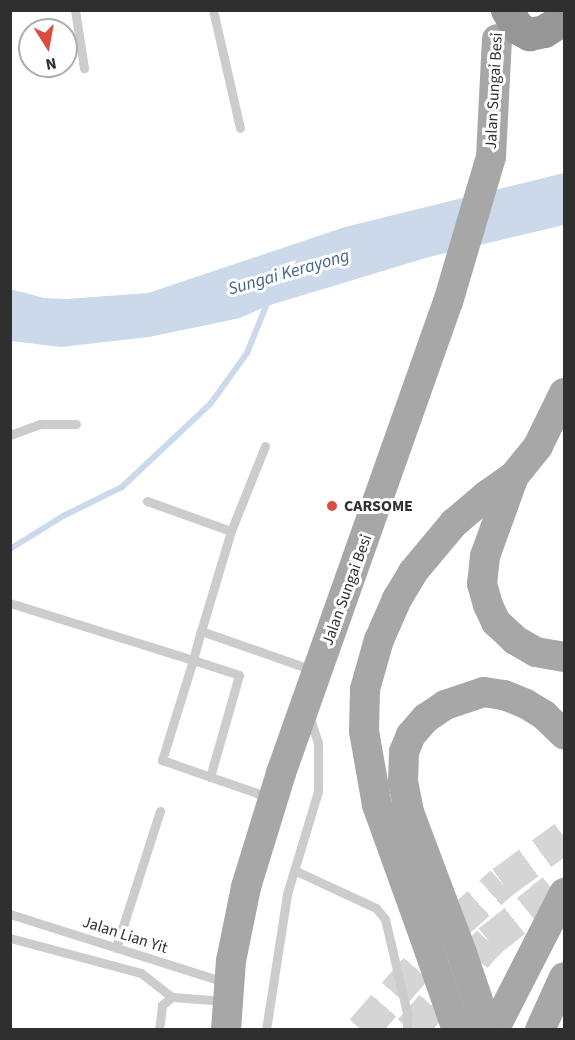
<!DOCTYPE html>
<style>
body{margin:0}
#map{position:relative;width:575px;height:1040px;overflow:hidden;background:#fff;font-family:"Source Sans 3",sans-serif}
div>[style]{position:absolute}
.water>*{inset:0;background:#cbd9ea}
.stream>*{height:6px;margin:-3px;padding:0 3px;transform-origin:3px;border-radius:3px;background:#cbd9ea}
.motorway-tunnel>*{height:33px;margin-top:-16.5px;transform-origin:0;background:repeating-linear-gradient(90deg,#d5d5d5 0 33px,transparent 0 49px)}
.service>*{height:9px;margin:-4.5px;padding:0 4.5px;transform-origin:4.5px;border-radius:4.5px;background:#ccc}
.primary>*{height:30px;margin:-15px;padding:0 15px;transform-origin:15px;border-radius:15px;background:#a7a7a7}
.motorway>*{height:33px;margin:-16.5px;padding:0 16.5px;transform-origin:16.5px;border-radius:16.5px;background:#969696}
.primary-bridge>*{height:30px;margin:-15px;padding:0 15px;transform-origin:15px;border-radius:15px;background:#a7a7a7}
.dots>*{width:16px;height:16px;translate:-50% -50%;box-sizing:border-box;border:3px solid #fff;border-radius:50%}
span{translate:-50% -50%;white-space:nowrap;text-align:center;line-height:1.15;-webkit-text-stroke:6px #fff;paint-order:stroke}
.street-label{font-size:16px;color:#2f2f2f}
.poi-label{font-size:16px;color:#2f2f2f;font-weight:700}
.left{translate:0 -50%;text-align:left}
.water-label{font-size:18px;color:#42638c;font-style:italic}
.frame{position:absolute;inset:0;border:12px solid #2f2f2f;pointer-events:none}
.north{position:absolute;left:18px;top:18px;width:60px;height:60px;box-sizing:border-box;background:#fff;border:2px solid #acacac;border-radius:50%;rotate:169deg;font-size:16px;font-weight:700;line-height:24px;text-align:center;color:#2f2f2f}
.north::after{content:'';display:block;margin:auto;width:21px;height:27px;background:#da4c3d;clip-path:polygon(50% 0,100% 100%,50% 72%,0 100%)}
</style>
<div id="map">
<div class="water">
<i style="clip-path:polygon(564px 173px,564px 225px,429px 257px,267px 306px,240px 318px,149px 337px,61px 347px,11px 341px,10px 289px,44px 298px,67px 299px,148px 293px,345px 227px)"></i>
</div>
<div class="stream">
<i style="left:10px;top:549px;width:62px;rotate:-31.9deg"></i>
<i style="left:63px;top:516px;width:66px;rotate:-26.2deg"></i>
<i style="left:122px;top:487px;width:122px;rotate:-43.3deg"></i>
<i style="left:211px;top:403px;width:62px;rotate:-54.2deg"></i>
<i style="left:247px;top:353px;width:56px;rotate:-68deg"></i>
</div>
<div class="motorway-tunnel">
<i style="left:362px;top:1030px;width:140px;rotate:-48.8deg"></i>
<i style="left:454px;top:925px;width:64px;rotate:-41.9deg"></i>
<i style="left:502px;top:882px;width:77px;rotate:-36deg"></i>
<i style="left:410px;top:1030px;width:119px;rotate:-48.4deg"></i>
<i style="left:489px;top:941px;width:96px;rotate:-38.7deg"></i>
</div>
<div class="service">
<i style="left:75px;top:10px;width:59px;rotate:81.2deg"></i>
<i style="left:213px;top:10px;width:121px;rotate:77.1deg"></i>
<i style="left:10px;top:435px;width:32px;rotate:-20deg"></i>
<i style="left:40px;top:424px;width:36px"></i>
<i style="left:265px;top:446px;width:92px;rotate:111.8deg"></i>
<i style="left:231px;top:531px;width:104px;rotate:106.7deg"></i>
<i style="left:201px;top:631px;width:119px;rotate:19.2deg"></i>
<i style="left:147px;top:501px;width:89px;rotate:19.7deg"></i>
<i style="left:10px;top:603px;width:192px;rotate:17.3deg"></i>
<i style="left:193px;top:660px;width:30px;rotate:-75deg"></i>
<i style="left:210px;top:777px;width:106px;rotate:-74.1deg"></i>
<i style="left:239px;top:675px;width:48px;rotate:-161.9deg"></i>
<i style="left:193px;top:660px;width:105px;rotate:107.2deg"></i>
<i style="left:162px;top:760px;width:115px;rotate:19.2deg"></i>
<i style="left:294px;top:870px;width:90px;rotate:24.9deg"></i>
<i style="left:376px;top:908px;width:14px;rotate:51deg"></i>
<i style="left:385px;top:919px;width:97px;rotate:76.8deg"></i>
<i style="left:407px;top:1013px;width:17px;rotate:90deg"></i>
<i style="left:10px;top:914px;width:225px;rotate:17.6deg"></i>
<i style="left:10px;top:938px;width:136px;rotate:15deg"></i>
<i style="left:141px;top:973px;width:39px;rotate:38deg"></i>
<i style="left:116px;top:948px;width:144px;rotate:-72.2deg"></i>
<i style="left:159px;top:1030px;width:25px;rotate:-83deg"></i>
<i style="left:162px;top:1005px;width:13px;rotate:-39deg"></i>
<i style="left:172px;top:997px;width:53px;rotate:4.3deg"></i>
<i style="left:266px;top:1030px;width:138px;rotate:-81.2deg"></i>
<i style="left:287px;top:894px;width:108px;rotate:-73.2deg"></i>
<i style="left:318px;top:791px;width:48px;rotate:-90deg"></i>
<i style="left:318px;top:743px;width:25px;rotate:-108deg"></i>
</div>
<div class="primary">
<i style="left:514px;top:476px;width:85px;rotate:109.9deg"></i>
<i style="left:485px;top:556px;width:28px;rotate:96deg"></i>
<i style="left:482px;top:584px;width:22px;rotate:74deg"></i>
<i style="left:488px;top:605px;width:19px;rotate:65deg"></i>
<i style="left:496px;top:622px;width:26px;rotate:43deg"></i>
<i style="left:515px;top:640px;width:24px;rotate:30deg"></i>
<i style="left:536px;top:652px;width:28px;rotate:10deg"></i>
<i style="left:427px;top:944px;width:148px;rotate:-109.8deg"></i>
<i style="left:377px;top:805px;width:75px;rotate:-100deg"></i>
<i style="left:364px;top:731px;width:42px;rotate:-88.6deg"></i>
<i style="left:365px;top:689px;width:51px;rotate:-74.1deg"></i>
<i style="left:379px;top:640px;width:45px;rotate:-66.3deg"></i>
<i style="left:397px;top:599px;width:31px;rotate:-59deg"></i>
<i style="left:413px;top:572px;width:64px;rotate:-50.1deg"></i>
<i style="left:454px;top:523px;width:43px;rotate:-40.3deg"></i>
<i style="left:487px;top:495px;width:33px;rotate:-35deg"></i>
<i style="left:514px;top:476px;width:38px;rotate:-51deg"></i>
<i style="left:538px;top:446px;width:59px;rotate:-63.9deg"></i>
<i style="left:462px;top:953px;width:151px;rotate:-110.6deg"></i>
<i style="left:409px;top:812px;width:31px;rotate:-101deg"></i>
<i style="left:403px;top:782px;width:30px;rotate:-88deg"></i>
<i style="left:404px;top:752px;width:18px;rotate:-68deg"></i>
<i style="left:411px;top:735px;width:23px;rotate:-49deg"></i>
<i style="left:426px;top:718px;width:23px;rotate:-34deg"></i>
<i style="left:445px;top:705px;width:41px;rotate:-18.4deg"></i>
<i style="left:484px;top:692px;width:20px;rotate:9deg"></i>
<i style="left:504px;top:695px;width:24px;rotate:22deg"></i>
<i style="left:526px;top:704px;width:21px;rotate:31deg"></i>
<i style="left:544px;top:715px;width:28px;rotate:44deg"></i>
<i style="left:226px;top:1030px;width:69px;rotate:-85.9deg"></i>
<i style="left:231px;top:961px;width:76px;rotate:-78.5deg"></i>
<i style="left:246px;top:887px;width:119px;rotate:-72.9deg"></i>
<i style="left:281px;top:773px;width:500px;rotate:-70.5deg"></i>
<i style="left:448px;top:302px;width:151px;rotate:-73.5deg"></i>
<i style="left:491px;top:157px;width:118px;rotate:-87.1deg"></i>
<i style="left:494px;top:1030px;width:154px;rotate:-62.9deg"></i>
<i style="left:540px;top:1030px;width:58px;rotate:-65.6deg"></i>
</div>
<div class="motorway">
<i style="left:507px;top:10px;width:21px;rotate:59deg"></i>
<i style="left:518px;top:28px;width:13px;rotate:29deg"></i>
<i style="left:529px;top:34px;width:15px;rotate:-11deg"></i>
<i style="left:544px;top:31px;width:15px;rotate:-32deg"></i>
<i style="left:557px;top:23px;width:14px;rotate:-65deg"></i>
</div>
<div class="primary-bridge">
<i style="left:427px;top:944px;width:91px;rotate:70.8deg"></i>
<i style="left:462px;top:953px;width:81px;rotate:71.3deg"></i>
</div>
<div class="dots">
<i style="left:332px;top:506px;background:#da4c3d"></i>
</div>
<div class="street-label">
<span style="left:494px;top:91px;rotate:-87deg">Jalan Sungai Besi</span>
<span style="left:347px;top:590px;rotate:-70deg">Jalan Sungai Besi</span>
<span style="left:125px;top:935px;rotate:18deg">Jalan Lian Yit</span>
</div>
<div class="poi-label">
<span class="left" style="left:344px;top:506px">CARSOME</span>
</div>
<div class="water-label">
<span style="left:289px;top:273px;rotate:-16deg">Sungai Kerayong</span>
</div>
<div class="frame"></div>
<div class="north">N</div>
</div>
